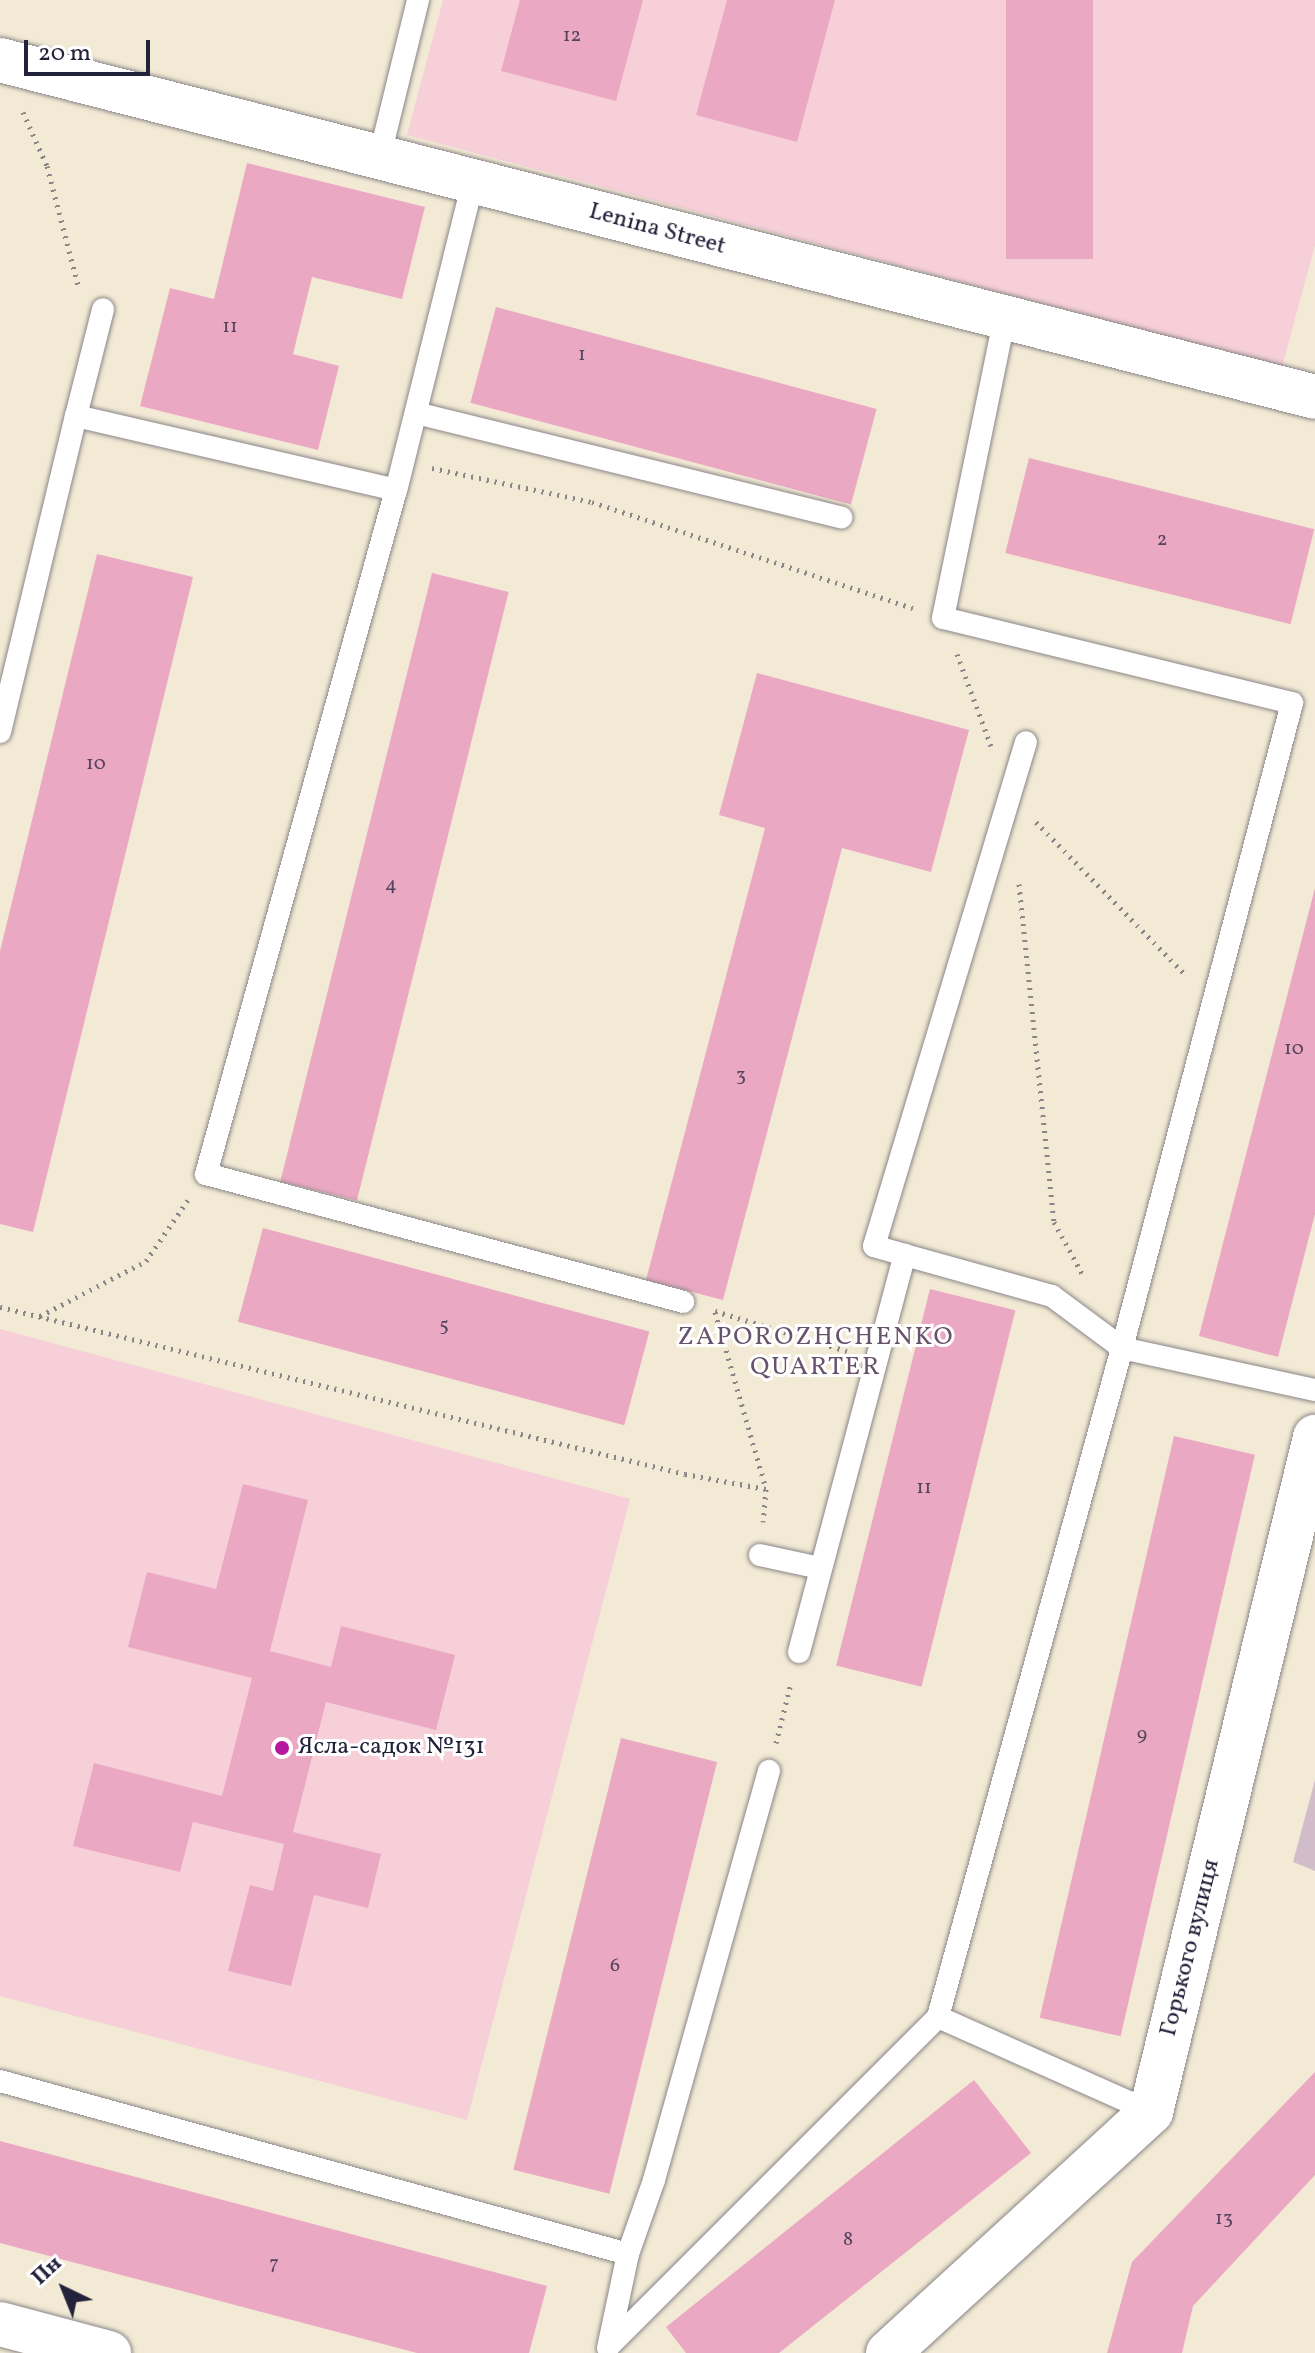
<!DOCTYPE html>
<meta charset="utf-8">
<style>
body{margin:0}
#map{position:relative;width:1315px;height:2353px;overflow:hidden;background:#f3ead5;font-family:Vollkorn,serif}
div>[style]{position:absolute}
.built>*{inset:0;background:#f6cfd8}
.industrial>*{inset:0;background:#d1bdca}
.building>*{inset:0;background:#eba8c3;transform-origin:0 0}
.path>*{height:5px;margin-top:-2.5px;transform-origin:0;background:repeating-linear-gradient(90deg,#8a8688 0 2px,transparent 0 8px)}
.roads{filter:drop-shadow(0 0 2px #8a8688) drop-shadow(0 0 2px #8a8688)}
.service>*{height:22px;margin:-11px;padding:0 11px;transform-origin:11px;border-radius:11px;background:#fff}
.minor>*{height:44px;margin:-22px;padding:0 22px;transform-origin:22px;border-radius:22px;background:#fff}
.dots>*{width:22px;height:22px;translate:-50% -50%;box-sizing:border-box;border:4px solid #fff;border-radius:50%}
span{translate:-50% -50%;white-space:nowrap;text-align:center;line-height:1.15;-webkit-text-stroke:6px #fff;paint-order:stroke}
.number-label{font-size:20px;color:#54445d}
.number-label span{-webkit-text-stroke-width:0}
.street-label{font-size:24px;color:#22223b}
.poi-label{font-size:24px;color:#22223b}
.left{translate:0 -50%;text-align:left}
.neighbourhood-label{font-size:26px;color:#68516b;letter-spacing:2px}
.north{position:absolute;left:24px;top:2249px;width:80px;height:80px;-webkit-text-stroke:6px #fff;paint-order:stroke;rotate:317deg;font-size:22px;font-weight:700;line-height:32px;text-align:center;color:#22223b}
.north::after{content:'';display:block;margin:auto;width:28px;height:36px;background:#22223b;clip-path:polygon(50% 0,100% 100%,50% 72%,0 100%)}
.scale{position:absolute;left:24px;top:40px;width:126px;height:36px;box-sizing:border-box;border:4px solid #22223b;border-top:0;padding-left:10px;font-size:24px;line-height:28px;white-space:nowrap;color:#22223b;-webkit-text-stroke:6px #fff;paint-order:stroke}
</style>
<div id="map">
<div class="built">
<i style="clip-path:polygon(443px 0,1315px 0,1315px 245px,1282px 367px,407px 135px)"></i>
<i style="clip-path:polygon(0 1329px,630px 1499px,467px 2120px,0 1996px)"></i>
</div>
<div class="industrial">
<i style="clip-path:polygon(1315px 1780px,1315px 1871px,1293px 1862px)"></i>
</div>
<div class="building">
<i style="clip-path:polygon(520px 0,643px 0,616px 101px,501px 71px)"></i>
<i style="clip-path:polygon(727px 0,835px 0,797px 142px,696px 115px)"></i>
<i style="left:1006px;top:0;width:87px;height:259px"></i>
<i style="clip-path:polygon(247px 163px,425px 207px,402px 299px,312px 277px,293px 354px,339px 366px,318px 450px,140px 406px,170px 288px,214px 299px)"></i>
<i style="left:496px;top:307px;width:394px;height:99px;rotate:15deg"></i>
<i style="left:1029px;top:458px;width:294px;height:98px;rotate:14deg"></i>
<i style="clip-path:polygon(97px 554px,193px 577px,33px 1232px,0 1224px,0 951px)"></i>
<i style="left:432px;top:573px;width:79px;height:627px;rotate:14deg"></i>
<i style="clip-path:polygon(757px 673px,969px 730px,931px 872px,842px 848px,723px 1300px,646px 1280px,765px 828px,719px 815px)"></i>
<i style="clip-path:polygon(1315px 888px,1315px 1214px,1278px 1357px,1199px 1336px)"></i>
<i style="left:263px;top:1228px;width:400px;height:97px;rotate:15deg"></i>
<i style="left:930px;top:1289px;width:88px;height:388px;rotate:14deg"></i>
<i style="left:1174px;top:1436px;width:83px;height:597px;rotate:13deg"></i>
<i style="clip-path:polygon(243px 1484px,308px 1500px,270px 1651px,331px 1667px,341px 1626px,455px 1655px,436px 1730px,326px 1702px,293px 1832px,381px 1854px,368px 1908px,314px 1895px,291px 1986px,228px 1971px,250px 1885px,273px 1891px,284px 1844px,193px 1822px,180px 1872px,73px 1846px,94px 1763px,222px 1796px,252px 1678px,128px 1647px,147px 1572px,216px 1589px)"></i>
<i style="left:621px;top:1738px;width:99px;height:445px;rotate:14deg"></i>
<i style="clip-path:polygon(1315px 2072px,1315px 2175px,1193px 2306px,1182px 2353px,1107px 2353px,1132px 2262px)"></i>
<i style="clip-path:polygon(974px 2080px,1031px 2153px,779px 2353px,686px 2353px,666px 2327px)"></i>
<i style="clip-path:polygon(0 2141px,547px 2286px,529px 2353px,417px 2353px,0 2243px)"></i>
</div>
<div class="path">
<i style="left:23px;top:112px;width:59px;rotate:66deg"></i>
<i style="left:47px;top:166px;width:127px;rotate:75.4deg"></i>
<i style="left:432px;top:468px;width:164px;rotate:12deg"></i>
<i style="left:592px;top:502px;width:338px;rotate:18.3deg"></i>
<i style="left:957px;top:654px;width:98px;rotate:69.7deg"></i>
<i style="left:1036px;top:822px;width:214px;rotate:45.6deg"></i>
<i style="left:1019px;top:884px;width:340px;rotate:84.1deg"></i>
<i style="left:1054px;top:1222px;width:63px;rotate:61.4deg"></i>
<i style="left:0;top:1307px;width:705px;rotate:13.7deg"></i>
<i style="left:685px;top:1474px;width:82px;rotate:10.5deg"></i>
<i style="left:715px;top:1311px;width:138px;rotate:16.9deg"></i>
<i style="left:715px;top:1312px;width:184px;rotate:73.9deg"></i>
<i style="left:766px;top:1489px;width:33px;rotate:95deg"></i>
<i style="left:40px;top:1316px;width:119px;rotate:-27.4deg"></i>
<i style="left:146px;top:1261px;width:74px;rotate:-55.5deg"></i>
<i style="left:776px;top:1743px;width:62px;rotate:-76deg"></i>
</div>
<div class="roads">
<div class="service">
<i style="left:380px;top:155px;width:160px;rotate:-76.2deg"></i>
<i style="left:473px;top:182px;width:317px;rotate:104deg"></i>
<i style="left:396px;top:490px;width:710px;rotate:105.52deg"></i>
<i style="left:206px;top:1174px;width:494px;rotate:15deg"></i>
<i style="left:416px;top:413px;width:438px;rotate:13.8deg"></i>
<i style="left:76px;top:416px;width:110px;rotate:-75.8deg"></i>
<i style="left:0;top:732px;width:325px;rotate:-76.5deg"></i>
<i style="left:76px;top:416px;width:328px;rotate:13deg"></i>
<i style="left:905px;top:1255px;width:32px;rotate:-164deg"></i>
<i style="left:874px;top:1246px;width:526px;rotate:-73.22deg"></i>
<i style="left:760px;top:1555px;width:61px;rotate:12.2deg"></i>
<i style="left:799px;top:1652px;width:411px;rotate:-75.1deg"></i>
<i style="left:905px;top:1255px;width:153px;rotate:15.6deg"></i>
<i style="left:1052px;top:1296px;width:87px;rotate:36.6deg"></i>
<i style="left:1122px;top:1348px;width:198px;rotate:12.3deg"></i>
<i style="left:938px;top:2017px;width:233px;rotate:24deg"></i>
<i style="left:0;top:2081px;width:651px;rotate:15.4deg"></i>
<i style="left:609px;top:2346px;width:465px;rotate:-45deg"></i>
<i style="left:938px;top:2017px;width:694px;rotate:-74.62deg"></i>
<i style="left:1122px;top:1348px;width:667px;rotate:-75.23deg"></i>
<i style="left:1292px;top:703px;width:359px;rotate:-166.3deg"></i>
<i style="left:943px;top:618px;width:303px;rotate:-78.4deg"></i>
<i style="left:608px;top:2348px;width:96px;rotate:-78deg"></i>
<i style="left:628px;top:2254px;width:78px;rotate:-70.6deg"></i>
<i style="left:654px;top:2180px;width:425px;rotate:-74.3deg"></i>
</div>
<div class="minor">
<i style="left:0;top:60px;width:1357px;rotate:14.37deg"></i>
<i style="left:0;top:2324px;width:113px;rotate:14.9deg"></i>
<i style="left:888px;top:2353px;width:357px;rotate:-42.5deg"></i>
<i style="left:1151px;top:2112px;width:695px;rotate:-76.34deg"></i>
</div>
</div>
<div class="dots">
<i style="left:282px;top:1748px;background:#b5179e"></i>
</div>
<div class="number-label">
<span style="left:572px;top:36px">12</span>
<span style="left:230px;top:327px">11</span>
<span style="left:582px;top:355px">1</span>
<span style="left:1162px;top:540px">2</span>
<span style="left:96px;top:764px">10</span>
<span style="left:391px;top:885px">4</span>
<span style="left:1294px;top:1049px">10</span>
<span style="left:741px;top:1076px">3</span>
<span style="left:444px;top:1326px">5</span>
<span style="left:924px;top:1488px">11</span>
<span style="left:1142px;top:1735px">9</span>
<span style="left:615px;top:1966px">6</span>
<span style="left:1224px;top:2219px">13</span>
<span style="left:848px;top:2240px">8</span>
<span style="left:274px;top:2264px">7</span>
</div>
<div class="street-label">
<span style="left:657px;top:230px;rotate:15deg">Lenina Street</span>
<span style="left:1191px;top:1948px;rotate:-76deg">Горького вулиця</span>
</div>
<div class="poi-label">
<span class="left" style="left:298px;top:1748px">Ясла-садок №131</span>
</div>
<div class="neighbourhood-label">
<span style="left:816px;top:1353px">ZAPOROZHCHENKO<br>QUARTER</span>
</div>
<div class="north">Пн</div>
<div class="scale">20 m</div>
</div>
